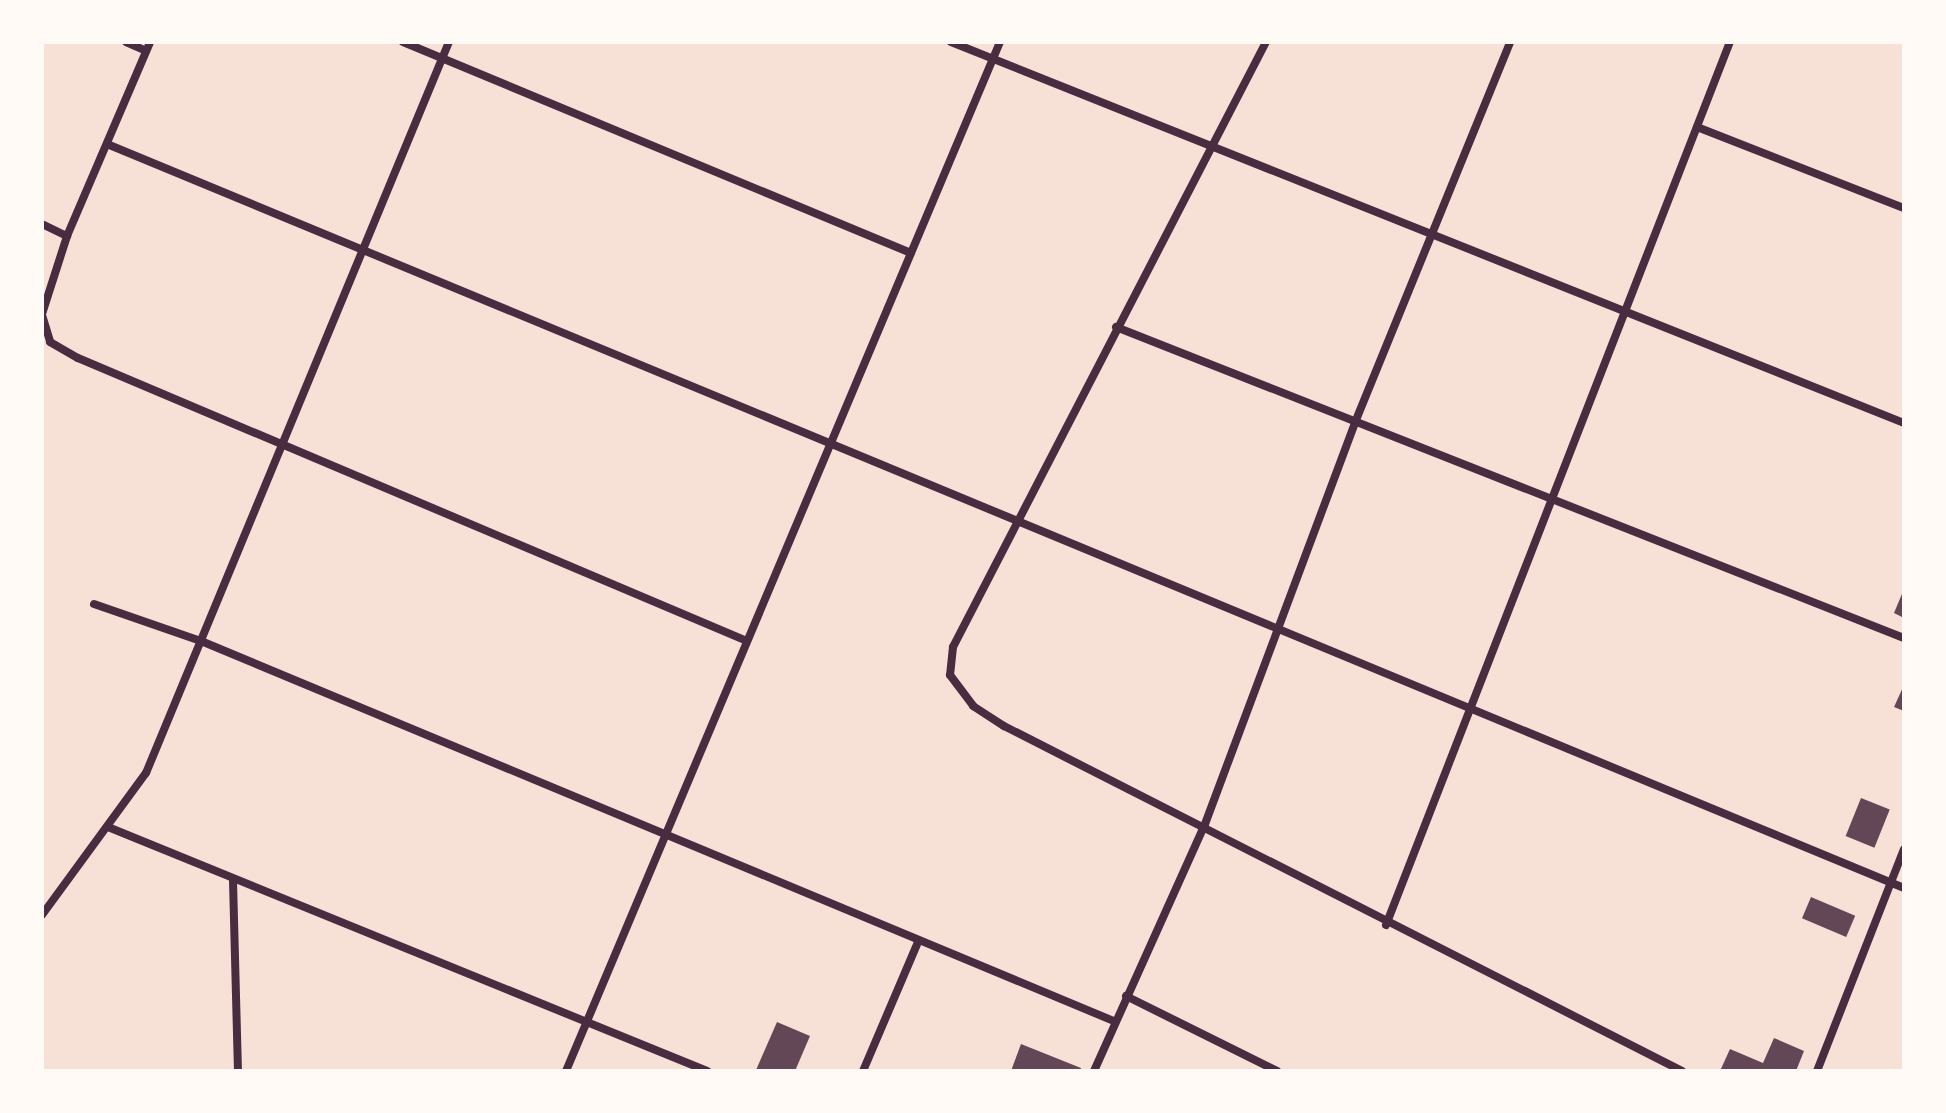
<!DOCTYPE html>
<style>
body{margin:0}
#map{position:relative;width:1946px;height:1113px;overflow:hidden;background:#f7e1d7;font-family:"Zilla Slab",serif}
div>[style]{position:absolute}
.building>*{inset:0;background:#644757;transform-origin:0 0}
.minor>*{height:8px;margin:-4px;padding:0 4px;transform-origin:4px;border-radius:4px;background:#4a2c40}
span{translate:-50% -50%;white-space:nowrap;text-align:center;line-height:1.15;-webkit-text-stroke:7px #fffaf5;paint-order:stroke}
.frame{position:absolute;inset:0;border:44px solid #fffaf5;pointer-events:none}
</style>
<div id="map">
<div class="building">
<i style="clip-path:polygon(1904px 589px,1904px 618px,1894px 613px)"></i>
<i style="clip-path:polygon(1904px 685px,1904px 711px,1894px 707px)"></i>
<i style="left:1861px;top:798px;width:31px;height:41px;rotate:22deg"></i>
<i style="left:1811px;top:897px;width:48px;height:23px;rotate:23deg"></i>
<i style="clip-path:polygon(777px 1022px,810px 1036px,795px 1071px,756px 1070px)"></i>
<i style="clip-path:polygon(1774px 1038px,1804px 1051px,1796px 1071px,1720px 1071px,1730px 1049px,1763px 1063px)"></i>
<i style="clip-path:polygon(1021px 1044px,1081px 1068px,1080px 1071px,1011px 1071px)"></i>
</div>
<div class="minor">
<i style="left:126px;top:42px;width:22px;rotate:24deg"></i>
<i style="left:403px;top:42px;width:550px;rotate:22.56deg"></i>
<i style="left:951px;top:42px;width:1026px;rotate:21.79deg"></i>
<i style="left:1266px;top:42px;width:681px;rotate:117.36deg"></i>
<i style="left:953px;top:647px;width:28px;rotate:96deg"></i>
<i style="left:950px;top:675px;width:39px;rotate:53deg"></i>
<i style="left:973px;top:706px;width:37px;rotate:33deg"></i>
<i style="left:1004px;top:726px;width:761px;rotate:26.97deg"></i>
<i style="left:1697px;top:127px;width:222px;rotate:21.4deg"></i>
<i style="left:107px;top:144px;width:1945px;rotate:22.49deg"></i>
<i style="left:42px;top:224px;width:28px;rotate:26deg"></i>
<i style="left:42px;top:314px;width:82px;rotate:-72.2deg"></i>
<i style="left:67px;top:236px;width:211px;rotate:-66.8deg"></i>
<i style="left:42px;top:315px;width:28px;rotate:73deg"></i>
<i style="left:50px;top:342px;width:32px;rotate:30deg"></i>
<i style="left:78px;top:358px;width:726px;rotate:22.93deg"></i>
<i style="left:1116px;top:327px;width:847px;rotate:21.54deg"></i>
<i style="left:94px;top:604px;width:113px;rotate:19.1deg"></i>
<i style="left:201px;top:641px;width:989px;rotate:22.6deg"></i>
<i style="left:108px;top:827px;width:647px;rotate:22.16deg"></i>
<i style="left:233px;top:881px;width:190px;rotate:88.5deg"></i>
<i style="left:42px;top:915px;width:176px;rotate:-53.8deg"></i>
<i style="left:146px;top:773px;width:791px;rotate:-67.49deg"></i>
<i style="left:1386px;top:925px;width:948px;rotate:-68.72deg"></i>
<i style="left:1126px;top:996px;width:169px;rotate:26.4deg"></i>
<i style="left:566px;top:1071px;width:1117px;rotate:-67.13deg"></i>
<i style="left:863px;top:1071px;width:142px;rotate:-66.9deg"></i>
<i style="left:1094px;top:1071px;width:271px;rotate:-65.8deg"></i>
<i style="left:1205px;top:824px;width:431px;rotate:-69.5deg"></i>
<i style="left:1356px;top:420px;width:408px;rotate:-67.8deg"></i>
<i style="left:1817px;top:1071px;width:238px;rotate:-68.6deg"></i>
</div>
<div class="frame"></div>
</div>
